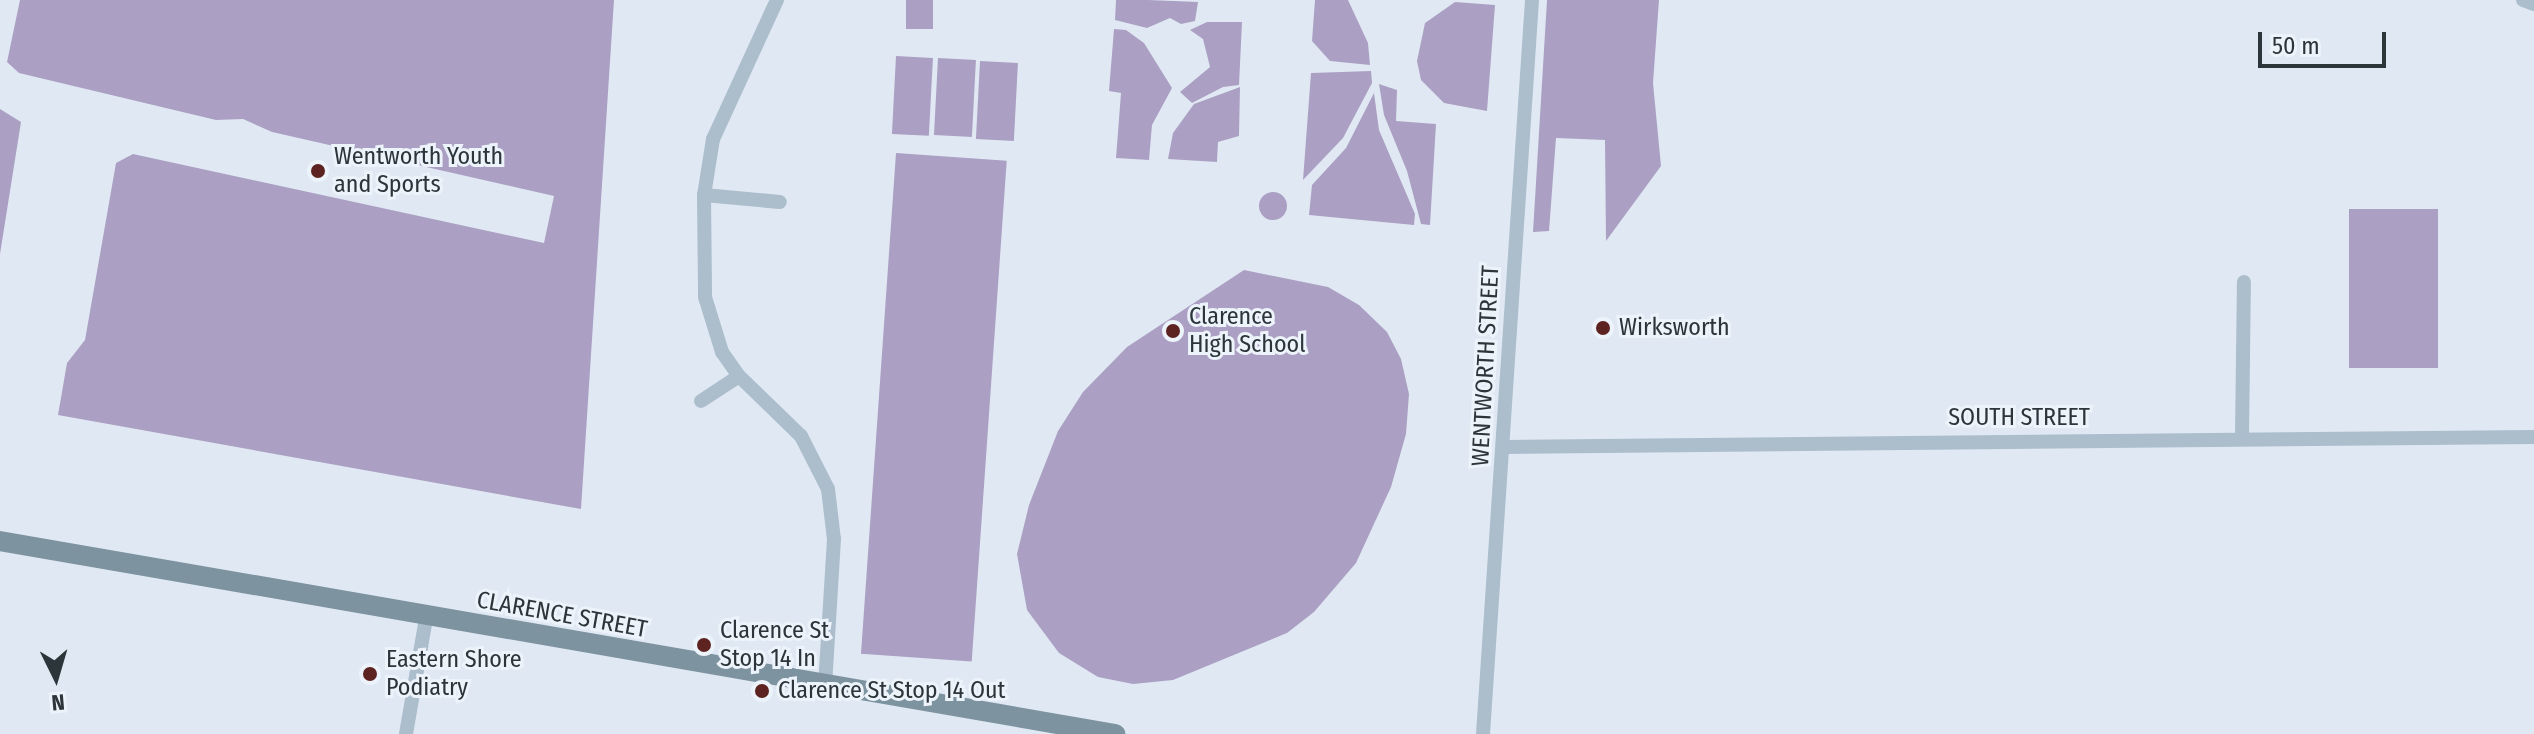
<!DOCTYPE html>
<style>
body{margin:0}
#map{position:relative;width:2534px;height:734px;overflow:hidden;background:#e0e9f3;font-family:"Fira Sans Condensed",sans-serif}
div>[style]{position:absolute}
.green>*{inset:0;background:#aba0c3;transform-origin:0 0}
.round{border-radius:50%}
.minor>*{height:14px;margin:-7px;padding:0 7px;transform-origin:7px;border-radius:7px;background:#acbdcc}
.secondary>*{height:20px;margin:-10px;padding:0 10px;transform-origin:10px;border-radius:10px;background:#7d93a0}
.dots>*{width:22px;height:22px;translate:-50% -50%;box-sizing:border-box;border:4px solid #edf3fa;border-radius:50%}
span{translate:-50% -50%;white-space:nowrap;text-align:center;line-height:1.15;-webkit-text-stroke:6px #edf3fa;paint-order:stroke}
.poi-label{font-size:24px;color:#2b353a}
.left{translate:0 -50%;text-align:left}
.street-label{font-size:24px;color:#2b353a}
.north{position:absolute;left:16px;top:638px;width:80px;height:80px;-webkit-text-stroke:6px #edf3fa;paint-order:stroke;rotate:175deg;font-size:22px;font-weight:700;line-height:32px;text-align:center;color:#2b353a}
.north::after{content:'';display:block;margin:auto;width:28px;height:36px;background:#2b353a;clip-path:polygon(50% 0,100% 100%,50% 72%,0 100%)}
.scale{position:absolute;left:2258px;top:32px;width:128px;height:36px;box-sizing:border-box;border:4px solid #2b353a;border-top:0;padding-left:10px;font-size:24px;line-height:28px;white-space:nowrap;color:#2b353a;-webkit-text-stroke:6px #edf3fa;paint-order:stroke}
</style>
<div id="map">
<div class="green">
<i style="clip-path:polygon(20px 0,614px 0,581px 509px,58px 415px,67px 363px,85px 340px,116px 163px,133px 154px,544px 243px,554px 196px,272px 132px,243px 119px,216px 120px,19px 73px,7px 62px)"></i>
<i style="left:906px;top:0;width:27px;height:29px"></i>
<i style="clip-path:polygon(1116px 0,1148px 0,1198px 2px,1195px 21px,1181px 24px,1170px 18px,1147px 28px,1115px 20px)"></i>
<i style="clip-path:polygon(1315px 0,1348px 0,1368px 43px,1370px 65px,1330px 61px,1312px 41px)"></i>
<i style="clip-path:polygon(1547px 0,1659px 0,1653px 83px,1661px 166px,1606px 241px,1605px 140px,1556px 138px,1549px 231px,1533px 232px)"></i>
<i style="clip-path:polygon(1455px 2px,1495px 5px,1487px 111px,1444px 103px,1421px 80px,1417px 61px,1425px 23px)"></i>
<i style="clip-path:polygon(1207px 22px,1242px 22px,1239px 85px,1223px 87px,1192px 103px,1180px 92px,1210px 67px,1203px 39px,1190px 30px)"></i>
<i style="clip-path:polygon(1114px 29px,1126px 30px,1144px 43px,1172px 88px,1152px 125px,1149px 160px,1116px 158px,1121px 93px,1109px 91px)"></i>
<i style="left:896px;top:56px;width:37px;height:78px;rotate:3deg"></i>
<i style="left:938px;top:58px;width:38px;height:77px;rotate:3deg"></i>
<i style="left:980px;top:61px;width:38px;height:78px;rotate:3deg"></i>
<i style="clip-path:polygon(1371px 71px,1372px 83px,1343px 138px,1303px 180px,1311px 73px)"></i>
<i style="clip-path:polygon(1379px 84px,1397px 90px,1396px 121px,1436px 124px,1430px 225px,1421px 224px,1407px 171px,1384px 115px)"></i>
<i style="clip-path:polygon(1240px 87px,1239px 136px,1218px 142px,1217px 162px,1168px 159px,1173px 133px,1194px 104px)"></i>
<i style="clip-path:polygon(1374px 93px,1379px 130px,1415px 214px,1414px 225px,1309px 215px,1312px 185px,1346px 148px)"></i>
<i style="clip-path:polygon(0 109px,21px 122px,0 254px)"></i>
<i style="left:896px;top:153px;width:111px;height:502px;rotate:4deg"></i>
<i class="round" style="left:1259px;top:192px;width:28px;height:28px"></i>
<i style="left:2349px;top:209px;width:89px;height:159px"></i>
<i style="clip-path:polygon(1244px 270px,1328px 287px,1359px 305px,1387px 332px,1401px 359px,1409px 394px,1406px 434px,1391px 487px,1356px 563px,1314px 612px,1287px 633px,1173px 680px,1133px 684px,1098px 677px,1059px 653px,1027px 610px,1017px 554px,1029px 505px,1058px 431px,1083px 392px,1127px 347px)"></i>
</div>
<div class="minor">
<i style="left:777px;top:0;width:153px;rotate:114.7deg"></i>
<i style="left:713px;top:139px;width:57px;rotate:99.1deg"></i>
<i style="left:704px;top:195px;width:102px;rotate:89.4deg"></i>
<i style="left:705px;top:297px;width:58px;rotate:72.8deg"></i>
<i style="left:722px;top:352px;width:29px;rotate:55deg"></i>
<i style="left:739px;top:376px;width:86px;rotate:44.1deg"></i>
<i style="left:801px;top:436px;width:59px;rotate:63deg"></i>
<i style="left:828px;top:489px;width:50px;rotate:83.2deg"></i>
<i style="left:834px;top:539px;width:148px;rotate:93.5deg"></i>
<i style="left:2523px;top:0;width:12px;rotate:20deg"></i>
<i style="left:704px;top:195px;width:76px;rotate:5.3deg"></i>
<i style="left:701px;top:401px;width:45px;rotate:-33.3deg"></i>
<i style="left:2242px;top:438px;width:156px;rotate:-89.3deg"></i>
<i style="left:1504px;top:447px;width:1030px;rotate:-0.56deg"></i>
<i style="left:406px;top:734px;width:118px;rotate:-80.2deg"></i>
<i style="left:1483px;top:734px;width:736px;rotate:-86.18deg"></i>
</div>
<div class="secondary">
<i style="left:0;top:541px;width:1132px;rotate:9.82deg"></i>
</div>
<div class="dots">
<i style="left:318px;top:171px;background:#5c2320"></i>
<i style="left:1603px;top:328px;background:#5c2320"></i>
<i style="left:1173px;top:331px;background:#5c2320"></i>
<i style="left:704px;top:645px;background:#5c2320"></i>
<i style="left:370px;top:674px;background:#5c2320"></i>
<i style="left:762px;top:691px;background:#5c2320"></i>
</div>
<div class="poi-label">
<span class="left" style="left:334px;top:171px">Wentworth Youth<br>and Sports</span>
<span class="left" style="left:1189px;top:331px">Clarence<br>High School</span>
<span class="left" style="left:1619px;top:328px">Wirksworth</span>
<span class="left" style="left:720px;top:645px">Clarence St<br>Stop 14 In</span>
<span class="left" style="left:386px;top:674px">Eastern Shore<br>Podiatry</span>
<span class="left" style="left:778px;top:691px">Clarence St Stop 14 Out</span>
</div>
<div class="street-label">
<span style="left:1486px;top:366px;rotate:-87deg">WENTWORTH STREET</span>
<span style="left:2019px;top:418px">SOUTH STREET</span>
<span style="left:562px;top:615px;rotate:10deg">CLARENCE STREET</span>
</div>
<div class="north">N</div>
<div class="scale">50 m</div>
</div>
